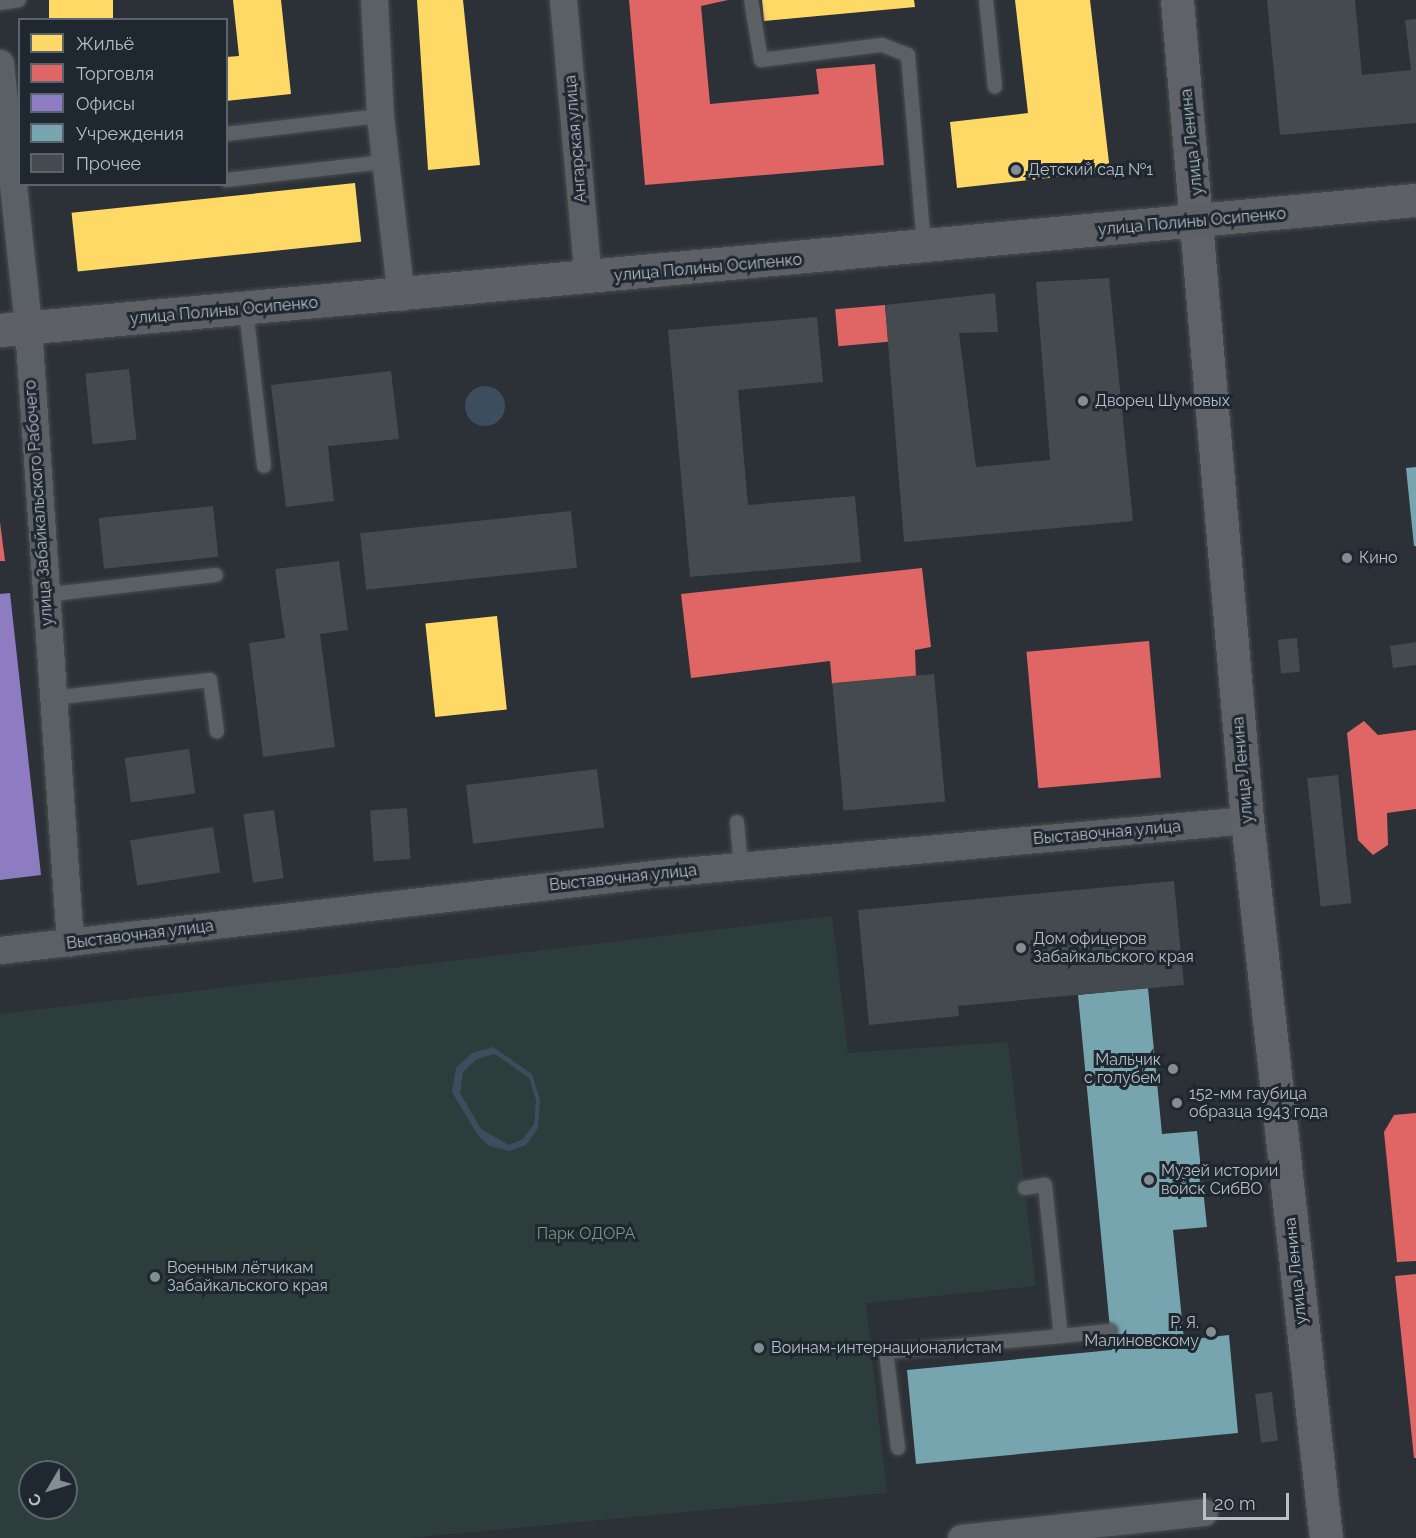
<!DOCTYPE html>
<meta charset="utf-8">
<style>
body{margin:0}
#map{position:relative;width:1416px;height:1538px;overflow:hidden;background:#2b3136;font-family:Raleway,sans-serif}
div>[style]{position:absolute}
.green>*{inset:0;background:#2c3d3c}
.water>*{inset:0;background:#3c4d5d}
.round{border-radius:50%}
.homes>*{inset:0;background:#ffd966;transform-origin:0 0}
.shops>*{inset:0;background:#e06666;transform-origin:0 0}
.offices>*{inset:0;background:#8e7cc3}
.public>*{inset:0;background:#76a5af}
.building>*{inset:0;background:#454a4f;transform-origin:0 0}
.roads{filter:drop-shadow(0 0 2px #494d51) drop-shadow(0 0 2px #494d51)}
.service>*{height:14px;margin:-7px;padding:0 7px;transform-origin:7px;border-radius:7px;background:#5b6064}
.minor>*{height:27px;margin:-13.5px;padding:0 13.5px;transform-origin:13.5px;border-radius:13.5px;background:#5b6064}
.secondary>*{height:33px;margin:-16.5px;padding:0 16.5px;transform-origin:16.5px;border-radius:16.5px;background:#5f6368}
.primary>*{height:33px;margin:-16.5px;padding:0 16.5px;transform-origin:16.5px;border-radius:16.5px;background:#5d6165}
.dots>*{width:16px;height:16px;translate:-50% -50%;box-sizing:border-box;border:3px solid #1f2830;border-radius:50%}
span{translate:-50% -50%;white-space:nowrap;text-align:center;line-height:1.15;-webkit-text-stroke:6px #1f2830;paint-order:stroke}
.street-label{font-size:16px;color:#b6bec6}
.poi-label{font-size:16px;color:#b6bec6}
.left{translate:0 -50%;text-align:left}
.right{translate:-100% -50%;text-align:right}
.park-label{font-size:16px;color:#77997c}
.legend{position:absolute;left:18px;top:18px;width:210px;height:168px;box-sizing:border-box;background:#1f2830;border:2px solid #5b646c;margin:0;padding:8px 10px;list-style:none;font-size:18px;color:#b6bec6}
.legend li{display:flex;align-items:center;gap:12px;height:30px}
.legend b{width:30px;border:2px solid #5b646c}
.north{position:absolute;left:18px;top:1460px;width:60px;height:60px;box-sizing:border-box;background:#1f2830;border:2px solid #5b646c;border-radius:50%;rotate:232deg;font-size:16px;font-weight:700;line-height:24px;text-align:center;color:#b6bec6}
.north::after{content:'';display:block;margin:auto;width:21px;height:27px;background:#858d94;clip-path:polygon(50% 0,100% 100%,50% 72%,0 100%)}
.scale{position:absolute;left:1203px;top:1493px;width:86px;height:27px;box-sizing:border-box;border:3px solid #b6bec6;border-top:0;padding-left:8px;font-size:18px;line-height:21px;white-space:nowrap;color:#b6bec6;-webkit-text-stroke:4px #1f2830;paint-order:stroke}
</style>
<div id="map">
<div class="green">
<i style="clip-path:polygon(evenodd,832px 916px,848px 1053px,1008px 1042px,1036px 1286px,866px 1303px,887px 1493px,410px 1538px,0 1538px,0 1014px,832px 916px,30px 1472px,66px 1472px,66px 1508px,30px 1508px,30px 1472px)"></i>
</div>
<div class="water">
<i class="round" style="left:465px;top:386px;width:40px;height:40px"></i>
<i style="clip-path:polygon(evenodd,493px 1047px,532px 1074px,540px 1100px,538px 1128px,526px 1145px,510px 1151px,489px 1146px,477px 1134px,452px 1092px,456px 1068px,472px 1053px,493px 1047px,495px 1054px,529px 1078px,536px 1100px,534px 1124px,523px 1139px,509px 1145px,481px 1129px,460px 1093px,463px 1072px,477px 1059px,495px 1054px)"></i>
</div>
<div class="homes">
<i style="left:49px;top:0;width:64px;height:20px"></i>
<i style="clip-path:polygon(233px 0,281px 0,291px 94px,226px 101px,226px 57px,239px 56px)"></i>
<i style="clip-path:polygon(417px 0,463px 0,480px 165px,428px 170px)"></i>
<i style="clip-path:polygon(762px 0,914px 0,915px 7px,764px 21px)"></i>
<i style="clip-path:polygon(1015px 0,1090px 0,1110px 171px,957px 188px,950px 122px,1028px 113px)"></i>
<i style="left:355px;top:183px;width:59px;height:285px;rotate:84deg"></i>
<i style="left:497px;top:616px;width:94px;height:72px;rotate:84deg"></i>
</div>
<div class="shops">
<i style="clip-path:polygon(629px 0,728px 0,701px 6px,710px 104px,819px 94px,816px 69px,875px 64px,884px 165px,645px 185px)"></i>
<i style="left:885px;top:305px;width:37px;height:50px;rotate:85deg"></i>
<i style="clip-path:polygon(0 522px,5px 561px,0 561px)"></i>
<i style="clip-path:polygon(922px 568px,931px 647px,915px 650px,916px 677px,832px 684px,830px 661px,691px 678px,681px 594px)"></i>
<i style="left:1149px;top:641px;width:137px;height:123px;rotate:85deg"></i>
<i style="clip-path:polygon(1364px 721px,1378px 735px,1416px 730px,1416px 809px,1387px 813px,1388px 845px,1373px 855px,1358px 840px,1347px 733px)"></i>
<i style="clip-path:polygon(1416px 1113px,1416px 1261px,1397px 1262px,1384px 1132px,1394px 1115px)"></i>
<i style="clip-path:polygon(1416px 1274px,1416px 1458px,1414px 1458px,1395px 1276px)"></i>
</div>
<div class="offices">
<i style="clip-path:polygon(10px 593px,41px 875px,0 880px,0 594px)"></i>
</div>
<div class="public">
<i style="clip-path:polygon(1416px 467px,1416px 546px,1414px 546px,1406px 468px)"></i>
<i style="clip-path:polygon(1148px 988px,1162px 1134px,1197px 1131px,1207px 1227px,1173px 1230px,1184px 1340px,1229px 1335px,1238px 1433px,916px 1464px,907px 1370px,1112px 1350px,1078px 995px)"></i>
</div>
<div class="building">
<i style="clip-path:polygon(1267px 0,1355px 0,1362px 75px,1411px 70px,1405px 20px,1416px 19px,1416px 123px,1280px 135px)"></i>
<i style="clip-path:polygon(1109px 278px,1133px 521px,904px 542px,885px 305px,995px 293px,998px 332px,959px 333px,976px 467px,1050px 460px,1036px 282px)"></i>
<i style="clip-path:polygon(817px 317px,823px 382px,738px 390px,748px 505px,855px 496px,861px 562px,690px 577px,668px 330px)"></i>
<i style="left:129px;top:369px;width:71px;height:44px;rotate:84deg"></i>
<i style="clip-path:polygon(391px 371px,399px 439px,328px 446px,334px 501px,286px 507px,271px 385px)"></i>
<i style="left:213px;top:506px;width:51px;height:115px;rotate:84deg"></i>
<i style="left:571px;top:511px;width:57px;height:212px;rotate:84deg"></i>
<i style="clip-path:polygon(339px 561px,348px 630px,320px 634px,335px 747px,263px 757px,249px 643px,285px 638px,275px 569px)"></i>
<i style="left:1297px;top:638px;width:34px;height:19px;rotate:85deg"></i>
<i style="clip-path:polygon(1416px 642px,1416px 665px,1393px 668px,1390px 646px)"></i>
<i style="left:934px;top:674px;width:128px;height:102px;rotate:85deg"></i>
<i style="left:189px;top:749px;width:45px;height:65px;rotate:82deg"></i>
<i style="left:597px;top:769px;width:59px;height:132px;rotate:83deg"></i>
<i style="left:1338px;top:775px;width:129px;height:31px;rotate:84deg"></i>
<i style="left:407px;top:808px;width:51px;height:37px;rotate:86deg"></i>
<i style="left:274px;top:810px;width:69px;height:31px;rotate:82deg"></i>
<i style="left:213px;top:827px;width:46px;height:84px;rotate:81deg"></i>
<i style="clip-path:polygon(1174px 881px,1184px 985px,958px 1006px,959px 1016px,869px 1025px,858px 910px)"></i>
<i style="left:1272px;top:1392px;width:49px;height:17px;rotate:83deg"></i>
</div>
<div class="roads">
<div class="service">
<i style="left:751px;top:0;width:61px;rotate:80.5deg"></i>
<i style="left:761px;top:60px;width:122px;rotate:-7.1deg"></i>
<i style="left:882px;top:45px;width:28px;rotate:21deg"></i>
<i style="left:908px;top:55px;width:192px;rotate:85.2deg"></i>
<i style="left:986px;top:0;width:87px;rotate:84.1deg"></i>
<i style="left:0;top:3px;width:19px;rotate:-9deg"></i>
<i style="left:226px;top:134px;width:155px;rotate:-6.7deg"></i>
<i style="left:226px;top:180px;width:160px;rotate:-6.5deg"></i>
<i style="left:246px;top:310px;width:157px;rotate:83.4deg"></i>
<i style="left:45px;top:595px;width:172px;rotate:-6.7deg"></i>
<i style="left:52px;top:698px;width:159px;rotate:-6.5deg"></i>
<i style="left:210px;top:680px;width:52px;rotate:82.3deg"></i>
<i style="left:737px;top:822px;width:44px;rotate:84.8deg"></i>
<i style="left:1025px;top:1188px;width:20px;rotate:-9deg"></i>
<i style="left:1045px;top:1185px;width:152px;rotate:84deg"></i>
<i style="left:1061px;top:1336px;width:49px;rotate:-5.8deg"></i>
<i style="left:898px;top:1448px;width:97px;rotate:-97.1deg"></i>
<i style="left:886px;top:1352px;width:176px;rotate:-5.2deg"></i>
</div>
<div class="minor">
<i style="left:374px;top:0;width:116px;rotate:87deg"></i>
<i style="left:380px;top:116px;width:182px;rotate:83.4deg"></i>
<i style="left:563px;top:0;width:280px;rotate:84.9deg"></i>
<i style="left:0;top:63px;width:265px;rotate:83.9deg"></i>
<i style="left:28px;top:327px;width:617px;rotate:86.1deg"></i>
<i style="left:0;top:950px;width:665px;rotate:-6.64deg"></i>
<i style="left:661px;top:873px;width:588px;rotate:-5.17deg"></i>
<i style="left:961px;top:1538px;width:244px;rotate:-6.1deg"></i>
</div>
<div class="secondary">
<i style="left:1177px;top:0;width:823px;rotate:85.12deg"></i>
<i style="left:1247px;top:820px;width:722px;rotate:83.72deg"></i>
</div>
<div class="primary">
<i style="left:0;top:330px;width:1422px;rotate:-5.25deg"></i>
</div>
</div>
<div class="dots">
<i style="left:1016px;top:170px;background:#858d94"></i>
<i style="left:1083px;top:401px;background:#858d94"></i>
<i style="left:1347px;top:558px;background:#858d94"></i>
<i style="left:1021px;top:948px;background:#858d94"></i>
<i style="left:1173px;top:1069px;background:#858d94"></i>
<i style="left:1177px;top:1103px;background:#858d94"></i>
<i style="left:1149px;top:1180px;background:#858d94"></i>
<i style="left:155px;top:1277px;background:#858d94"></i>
<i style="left:1211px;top:1332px;background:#858d94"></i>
<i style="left:759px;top:1348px;background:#858d94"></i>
</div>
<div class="street-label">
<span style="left:576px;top:139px;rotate:-95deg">Ангарская улица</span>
<span style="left:1192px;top:142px;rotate:-96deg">улица Ленина</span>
<span style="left:1192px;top:222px;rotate:-5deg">улица Полины Осипенко</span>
<span style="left:708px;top:268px;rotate:-5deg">улица Полины Осипенко</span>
<span style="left:224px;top:311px;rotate:-5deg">улица Полины Осипенко</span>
<span style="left:39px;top:503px;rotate:-94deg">улица Забайкальского Рабочего</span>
<span style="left:1243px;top:770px;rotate:-95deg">улица Ленина</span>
<span style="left:1107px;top:833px;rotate:-5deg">Выставочная улица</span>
<span style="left:623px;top:878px;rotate:-6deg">Выставочная улица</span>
<span style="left:140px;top:935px;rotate:-7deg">Выставочная улица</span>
<span style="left:1296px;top:1271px;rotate:-96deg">улица Ленина</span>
</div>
<div class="poi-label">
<span class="left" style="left:1028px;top:170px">Детский сад №1</span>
<span class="left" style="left:1095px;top:401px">Дворец Шумовых</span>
<span class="left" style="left:1359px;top:558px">Кино</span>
<span class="left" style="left:1033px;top:948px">Дом офицеров<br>Забайкальского края</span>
<span class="right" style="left:1161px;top:1069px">Мальчик<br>с голубем</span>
<span class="left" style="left:1189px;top:1103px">152-мм гаубица<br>образца 1943 года</span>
<span class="left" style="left:1161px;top:1180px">Музей истории<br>войск СибВО</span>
<span class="left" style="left:167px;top:1277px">Военным лётчикам<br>Забайкальского края</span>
<span class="right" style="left:1199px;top:1332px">Р. Я.<br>Малиновскому</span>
<span class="left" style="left:771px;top:1348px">Воинам-интернационалистам</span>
</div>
<div class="park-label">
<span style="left:586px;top:1234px">Парк ОДОРА</span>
</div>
<ul class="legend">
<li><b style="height:16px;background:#ffd966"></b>Жильё</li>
<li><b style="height:16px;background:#e06666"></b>Торговля</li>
<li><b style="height:16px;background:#8e7cc3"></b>Офисы</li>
<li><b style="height:16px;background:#76a5af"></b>Учреждения</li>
<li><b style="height:16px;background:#454a4f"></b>Прочее</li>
</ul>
<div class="north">С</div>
<div class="scale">20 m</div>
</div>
